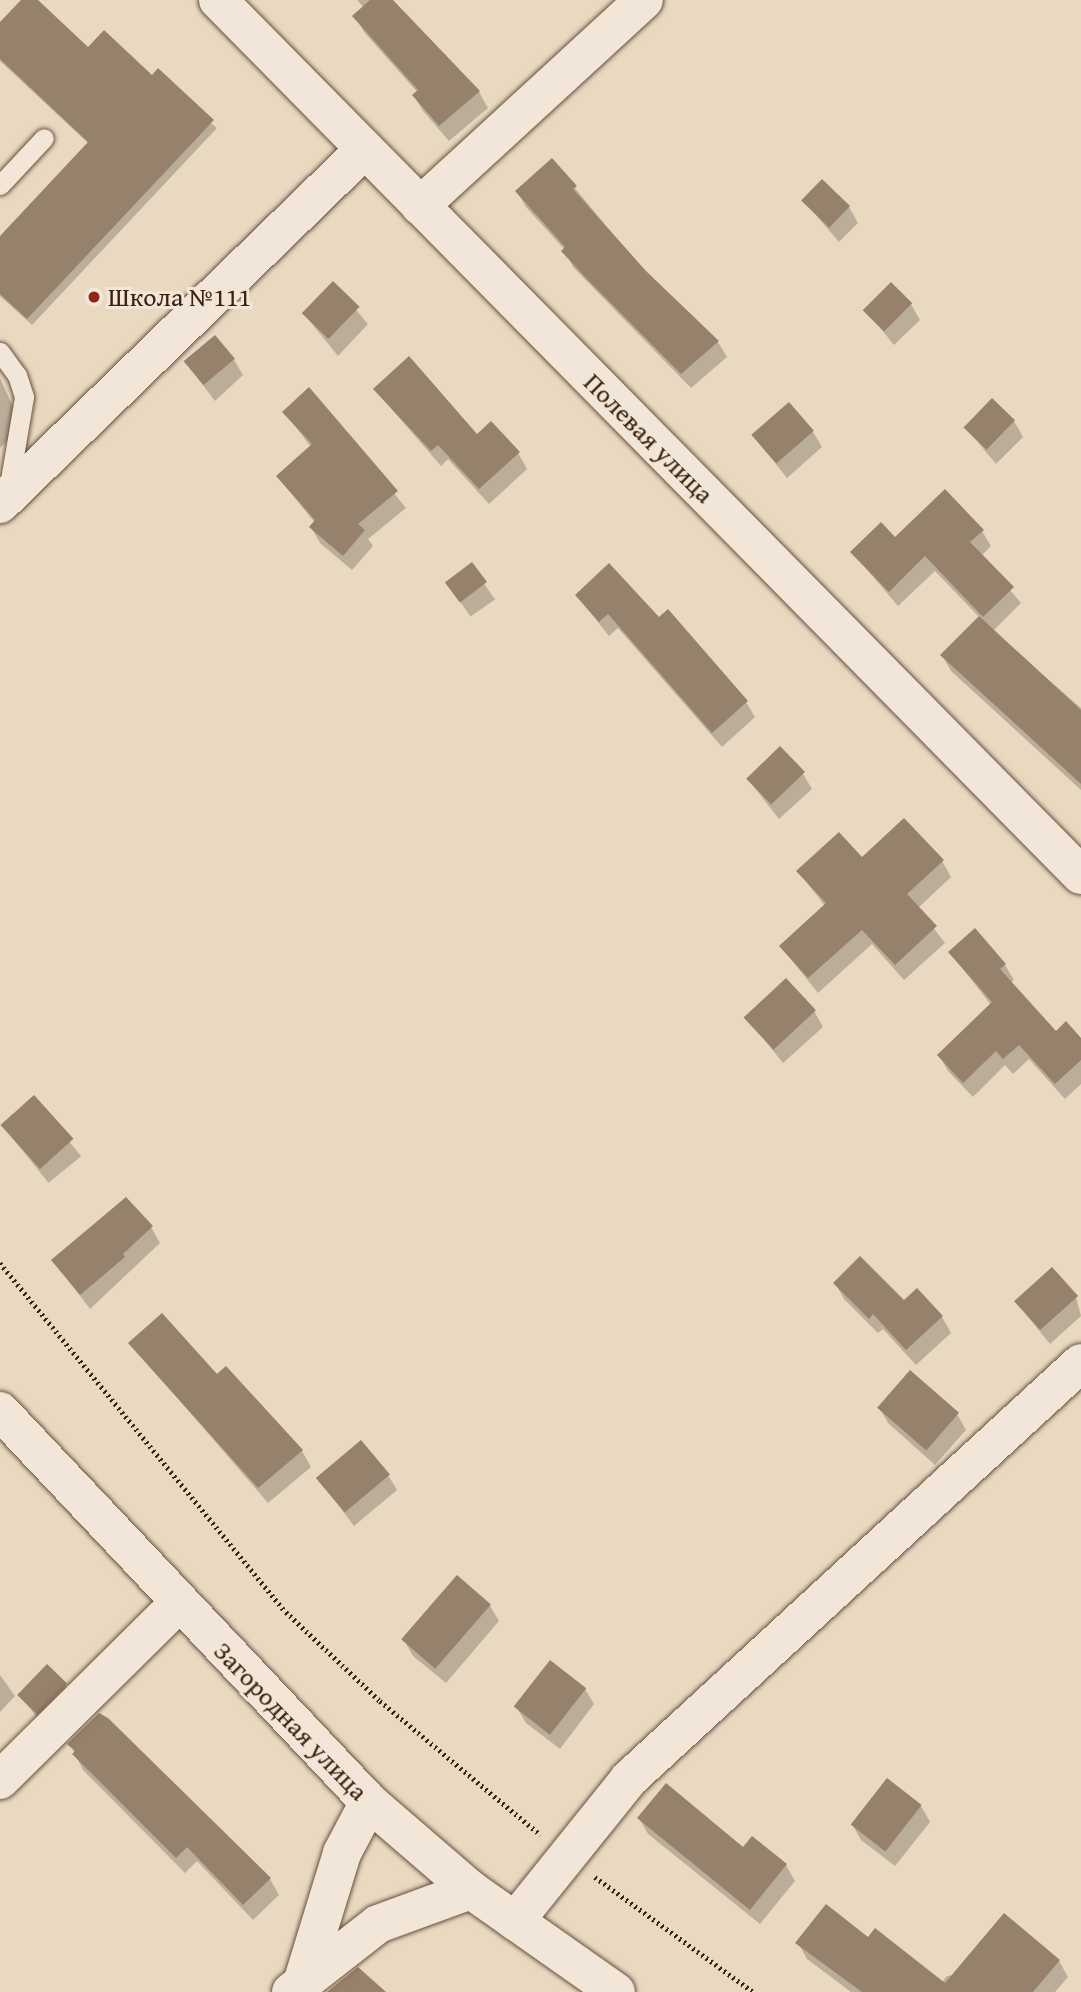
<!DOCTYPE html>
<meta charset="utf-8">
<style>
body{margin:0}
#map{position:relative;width:1081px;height:1992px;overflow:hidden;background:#e9d9c1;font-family:"Gentium Book Plus",serif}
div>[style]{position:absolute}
.shadow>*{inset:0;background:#0003;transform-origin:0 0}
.building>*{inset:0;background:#96816c;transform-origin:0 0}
.path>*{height:4.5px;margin-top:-2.25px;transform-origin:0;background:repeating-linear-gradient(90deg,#3d2210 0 2px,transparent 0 5.5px)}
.roads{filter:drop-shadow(0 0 2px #68503c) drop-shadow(0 0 2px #68503c)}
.lane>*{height:19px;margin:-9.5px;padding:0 9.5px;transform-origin:9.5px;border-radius:9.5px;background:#f1e6d7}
.street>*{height:38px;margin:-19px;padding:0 19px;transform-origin:19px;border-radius:19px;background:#f1e6d7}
.secondary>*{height:38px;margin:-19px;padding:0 19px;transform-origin:19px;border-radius:19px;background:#f1e6d7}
.dots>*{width:19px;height:19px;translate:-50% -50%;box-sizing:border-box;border:4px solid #f1e6d7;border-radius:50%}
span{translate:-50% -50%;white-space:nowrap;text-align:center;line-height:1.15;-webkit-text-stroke:6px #f1e6d7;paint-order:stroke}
.poi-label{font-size:26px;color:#3d2210}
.left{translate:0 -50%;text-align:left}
.street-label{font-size:26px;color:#3d2210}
</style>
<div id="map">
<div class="shadow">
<i style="clip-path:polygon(23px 0,35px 0,88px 50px,152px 77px,217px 128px,32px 325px,0 296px,0 239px,89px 144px,0 61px,0 24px)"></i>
<i style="clip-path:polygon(357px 0,392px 0,479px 92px,488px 108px,449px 141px,423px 111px,414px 96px,418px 93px,364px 32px,355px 16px,364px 8px)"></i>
<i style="clip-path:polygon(552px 160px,644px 272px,718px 342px,727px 357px,691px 388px,573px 267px,565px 250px,526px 207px,517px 191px)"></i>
<i style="clip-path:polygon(804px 201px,849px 207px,858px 223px,839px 242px)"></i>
<i style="clip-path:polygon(333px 283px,368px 324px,338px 356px,304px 314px)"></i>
<i style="clip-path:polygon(911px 304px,920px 320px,894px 345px,866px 310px)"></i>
<i style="clip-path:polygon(234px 360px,243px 375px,215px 401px,186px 363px)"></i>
<i style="clip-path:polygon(0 378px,19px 420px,17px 431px,0 448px)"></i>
<i style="clip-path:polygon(309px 389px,406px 508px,368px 539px,373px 546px,352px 570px,320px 543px,311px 527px,315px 523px,278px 477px,311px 447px,285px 413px)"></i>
<i style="clip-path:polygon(375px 390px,518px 453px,527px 469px,489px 504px,448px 459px,441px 466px)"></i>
<i style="clip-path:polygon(1014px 421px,1023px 437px,996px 464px,966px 428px)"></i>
<i style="clip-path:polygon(813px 432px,822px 447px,787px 478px,754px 436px)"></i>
<i style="clip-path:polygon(982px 531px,991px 546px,981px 556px,1021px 603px,993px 631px,1081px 708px,1081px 790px,951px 671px,942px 655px,980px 618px,935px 571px,898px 606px,852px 552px,895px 540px)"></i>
<i style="left:471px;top:565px;width:42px;height:30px;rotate:55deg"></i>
<i style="clip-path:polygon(577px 596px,659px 620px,746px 702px,755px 717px,722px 747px,618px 628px,609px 636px)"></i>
<i style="clip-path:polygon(803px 774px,812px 789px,779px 819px,747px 778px)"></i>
<i style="clip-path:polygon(862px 860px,942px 861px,951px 877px,918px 908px,945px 943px,904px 980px,872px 944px,818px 993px,781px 947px,825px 906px,798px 871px)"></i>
<i style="clip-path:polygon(950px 952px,1005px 965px,1014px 980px,1010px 983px,1055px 1034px,1081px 1040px,1081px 1084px,1065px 1099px,1029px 1059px,1013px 1074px,1005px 1065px,973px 1097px,948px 1071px,939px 1055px,991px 1005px)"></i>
<i style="clip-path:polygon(814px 1011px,823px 1027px,783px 1063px,746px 1017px)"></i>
<i style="left:34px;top:1098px;width:75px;height:42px;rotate:51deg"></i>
<i style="clip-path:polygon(151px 1227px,160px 1243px,90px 1309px,54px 1261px)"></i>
<i style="clip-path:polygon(835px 1283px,942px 1317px,951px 1333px,916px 1365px,883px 1329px,878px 1333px,844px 1299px)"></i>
<i style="clip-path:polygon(1076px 1297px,1081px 1316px,1050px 1344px,1016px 1302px)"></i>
<i style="clip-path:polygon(130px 1343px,216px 1377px,302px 1451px,311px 1467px,268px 1503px)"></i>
<i style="clip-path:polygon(879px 1407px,957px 1414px,966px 1430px,935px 1465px,888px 1423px)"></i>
<i style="clip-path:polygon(388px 1475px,397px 1490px,354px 1526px,318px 1478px)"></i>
<i style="clip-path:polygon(490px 1606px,499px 1621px,446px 1683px,413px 1656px,404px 1640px)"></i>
<i style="clip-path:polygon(0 1675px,15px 1696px,0 1712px)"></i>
<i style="clip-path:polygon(65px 1684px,74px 1700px,46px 1728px,19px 1695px)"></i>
<i style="clip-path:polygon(585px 1689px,594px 1704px,560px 1749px,526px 1723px,517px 1708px)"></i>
<i style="clip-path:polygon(107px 1719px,270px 1879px,279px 1895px,253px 1920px,197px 1861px,185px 1873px,83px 1770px,70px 1744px)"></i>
<i style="clip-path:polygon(921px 1806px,930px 1822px,895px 1866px,861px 1840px,852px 1824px)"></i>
<i style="clip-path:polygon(639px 1818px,786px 1865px,795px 1881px,760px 1924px,648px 1834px)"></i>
<i style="clip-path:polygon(868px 1939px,942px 1982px,947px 1976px,1059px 1961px,1068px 1977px,1055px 1992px,851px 1992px,807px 1959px,798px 1943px)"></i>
</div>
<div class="building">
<i style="clip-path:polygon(21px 0,38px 0,88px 47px,104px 30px,152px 75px,158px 68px,214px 120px,27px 319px,0 294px,0 236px,88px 142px,0 59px,0 22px)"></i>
<i style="clip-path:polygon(370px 0,393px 0,480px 91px,439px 126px,412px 95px,418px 90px,352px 16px)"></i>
<i style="clip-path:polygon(552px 158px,577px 186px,573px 189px,646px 271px,719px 341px,681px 374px,587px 279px,561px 251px,565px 247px,515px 191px)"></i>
<i style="left:822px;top:179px;width:39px;height:30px;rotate:44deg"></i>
<i style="left:333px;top:281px;width:37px;height:45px;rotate:44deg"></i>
<i style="left:891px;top:282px;width:30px;height:40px;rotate:45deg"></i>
<i style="left:215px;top:335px;width:31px;height:41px;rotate:50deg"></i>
<i style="clip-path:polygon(409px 356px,477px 434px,491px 421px,520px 452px,479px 489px,438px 445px,431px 451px,373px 389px)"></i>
<i style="clip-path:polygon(309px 387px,398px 491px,358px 524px,365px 530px,343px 556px,309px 527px,315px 520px,276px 476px,312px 444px,282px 412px)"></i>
<i style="left:992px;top:398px;width:32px;height:41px;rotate:44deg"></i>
<i style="left:789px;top:402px;width:38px;height:50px;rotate:49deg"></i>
<i style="clip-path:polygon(945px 489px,984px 530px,970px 542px,1014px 587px,983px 617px,925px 556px,889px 592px,850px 552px,881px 522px,895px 537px)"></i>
<i style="left:472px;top:562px;width:25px;height:34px;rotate:53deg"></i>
<i style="clip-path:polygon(609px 563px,659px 617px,668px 609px,748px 701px,712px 733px,608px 614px,599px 622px,575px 595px)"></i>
<i style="clip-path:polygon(979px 616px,1081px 710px,1081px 784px,940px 655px)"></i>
<i style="left:780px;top:746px;width:36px;height:47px;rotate:46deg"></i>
<i style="clip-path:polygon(904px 818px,944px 860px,907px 894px,937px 926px,895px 965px,862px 930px,808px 978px,779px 946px,826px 903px,796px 871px,839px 832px,862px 857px)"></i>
<i style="clip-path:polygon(975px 928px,1006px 964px,1000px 969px,1056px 1031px,1066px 1021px,1081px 1038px,1081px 1060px,1055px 1084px,1019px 1045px,1003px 1059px,996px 1051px,963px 1083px,937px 1055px,992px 1002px,948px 952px)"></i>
<i style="left:786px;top:978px;width:44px;height:58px;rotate:47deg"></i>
<i style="left:34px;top:1095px;width:59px;height:45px;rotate:48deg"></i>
<i style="clip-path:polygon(126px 1197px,153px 1226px,123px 1254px,125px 1257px,80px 1295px,51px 1260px)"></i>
<i style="clip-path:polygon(860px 1256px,904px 1300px,917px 1288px,943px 1316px,906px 1350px,873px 1314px,869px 1319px,833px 1283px)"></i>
<i style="left:1052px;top:1267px;width:39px;height:51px;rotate:48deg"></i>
<i style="clip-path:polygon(162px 1313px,217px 1374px,226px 1366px,303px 1450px,258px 1488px,128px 1343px)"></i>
<i style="left:910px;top:1370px;width:65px;height:50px;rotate:41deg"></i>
<i style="left:361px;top:1440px;width:45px;height:59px;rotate:50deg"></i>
<i style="left:457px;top:1575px;width:45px;height:85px;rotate:41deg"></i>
<i style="left:550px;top:1660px;width:46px;height:59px;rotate:38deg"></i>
<i style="left:47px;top:1664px;width:28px;height:43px;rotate:44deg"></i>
<i style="clip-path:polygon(99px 1713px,108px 1718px,271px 1878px,243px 1905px,187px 1847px,176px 1858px,72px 1754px,75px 1751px,67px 1744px)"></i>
<i style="left:887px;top:1778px;width:44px;height:59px;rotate:38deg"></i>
<i style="clip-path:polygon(666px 1783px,743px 1847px,752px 1836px,787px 1864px,750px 1910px,637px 1818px)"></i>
<i style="clip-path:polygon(826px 1904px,868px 1937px,875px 1928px,945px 1983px,1004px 1913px,1060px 1960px,1033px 1992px,862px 1992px,795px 1943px)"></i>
<i style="clip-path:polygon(358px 1967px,386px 1992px,327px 1992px)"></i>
</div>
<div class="path">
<i style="left:0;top:1263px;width:451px;rotate:50.7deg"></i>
<i style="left:286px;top:1612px;width:129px;rotate:43.4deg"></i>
<i style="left:380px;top:1701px;width:209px;rotate:39.8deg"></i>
<i style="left:595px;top:1877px;width:195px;rotate:36deg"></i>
</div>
<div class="roads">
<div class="lane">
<i style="left:0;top:185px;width:64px;rotate:-46.9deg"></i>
<i style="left:0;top:352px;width:29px;rotate:54deg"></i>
<i style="left:17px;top:375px;width:23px;rotate:72deg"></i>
<i style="left:24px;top:397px;width:96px;rotate:99.6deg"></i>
</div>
<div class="street">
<i style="left:218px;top:0;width:1229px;rotate:45.4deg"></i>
<i style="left:420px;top:206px;width:304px;rotate:-42.6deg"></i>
<i style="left:0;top:504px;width:509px;rotate:-44.2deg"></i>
<i style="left:0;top:1780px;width:250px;rotate:-44.7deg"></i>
<i style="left:515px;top:1921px;width:182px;rotate:-51.2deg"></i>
<i style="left:629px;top:1779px;width:614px;rotate:-42.63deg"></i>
<i style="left:303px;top:1980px;width:133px;rotate:-72.9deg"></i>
<i style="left:342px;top:1853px;width:58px;rotate:-62.1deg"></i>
<i style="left:291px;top:1992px;width:110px;rotate:-38deg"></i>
<i style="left:378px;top:1924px;width:99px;rotate:-20.1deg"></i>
</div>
<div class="secondary">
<i style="left:0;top:1411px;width:538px;rotate:46.66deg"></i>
<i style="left:369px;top:1802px;width:135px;rotate:40.8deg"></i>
<i style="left:471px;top:1890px;width:177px;rotate:35.1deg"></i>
</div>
</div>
<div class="dots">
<i style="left:94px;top:297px;background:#8f2418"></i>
</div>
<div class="poi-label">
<span class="left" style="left:108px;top:297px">Школа №111</span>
</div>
<div class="street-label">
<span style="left:649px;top:438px;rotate:45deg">Полевая улица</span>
<span style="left:291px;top:1721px;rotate:46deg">Загородная улица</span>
</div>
</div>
